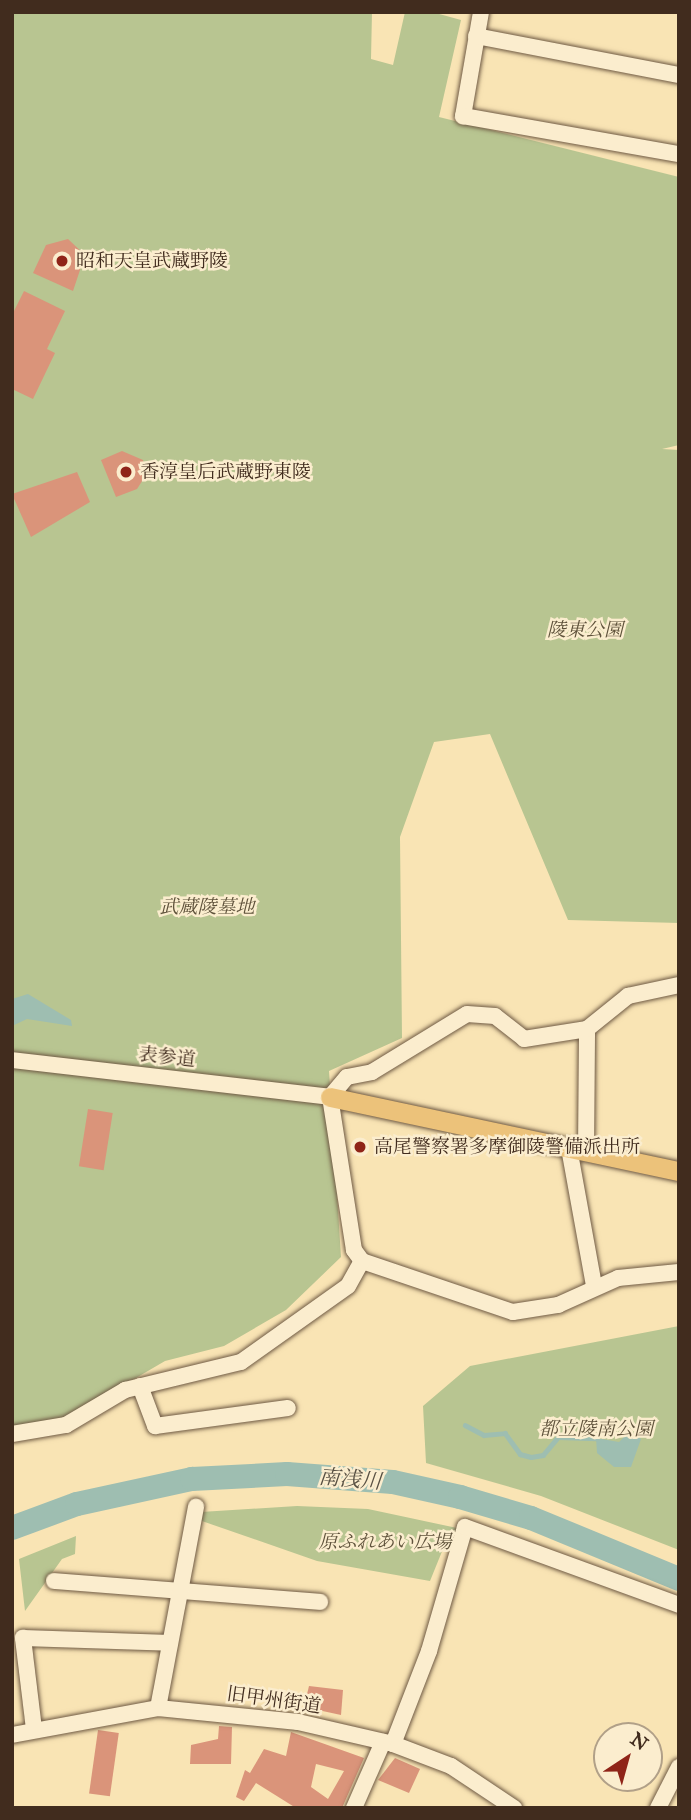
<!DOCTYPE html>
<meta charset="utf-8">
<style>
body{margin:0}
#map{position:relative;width:691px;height:1820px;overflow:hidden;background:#f9e4b4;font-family:"IM FELL Great Primer","Noto Serif JP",serif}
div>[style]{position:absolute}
.green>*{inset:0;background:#b8c591}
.water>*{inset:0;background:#9ebeb1}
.stream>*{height:4.5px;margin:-2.25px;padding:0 2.25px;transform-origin:2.25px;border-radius:2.25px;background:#9ebeb1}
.river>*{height:24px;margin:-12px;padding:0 12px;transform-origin:12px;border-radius:12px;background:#9ebeb1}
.building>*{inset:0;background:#da947a;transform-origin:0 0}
.roads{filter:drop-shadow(0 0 2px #6f5a44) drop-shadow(0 0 2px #6f5a44)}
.minor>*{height:16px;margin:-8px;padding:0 8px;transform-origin:8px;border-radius:8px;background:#fbedce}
.major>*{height:19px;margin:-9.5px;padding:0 9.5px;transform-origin:9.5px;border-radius:9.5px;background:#ecc27a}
.dots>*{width:19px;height:19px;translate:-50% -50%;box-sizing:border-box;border:4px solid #fbedce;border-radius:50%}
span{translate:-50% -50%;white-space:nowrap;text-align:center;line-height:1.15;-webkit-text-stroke:5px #fbedce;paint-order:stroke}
.poi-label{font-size:19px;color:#412c1e}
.left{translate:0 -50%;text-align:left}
.park-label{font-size:19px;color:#5f523b;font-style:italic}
.street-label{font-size:19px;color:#412c1e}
.water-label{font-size:21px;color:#585043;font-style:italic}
.frame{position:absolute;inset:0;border:14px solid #412c1e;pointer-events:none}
.north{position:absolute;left:593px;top:1722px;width:70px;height:70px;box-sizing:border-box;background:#fbedce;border:2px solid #b1a088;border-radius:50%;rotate:36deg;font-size:19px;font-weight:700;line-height:28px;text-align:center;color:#412c1e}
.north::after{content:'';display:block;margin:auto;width:24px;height:32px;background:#8f2418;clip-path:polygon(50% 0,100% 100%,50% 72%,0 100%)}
</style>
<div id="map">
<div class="green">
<i style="clip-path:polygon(12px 12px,372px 12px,371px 59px,393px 65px,405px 12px,432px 12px,461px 20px,439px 117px,679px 177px,679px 445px,662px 449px,679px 450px,679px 923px,568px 920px,490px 734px,434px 742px,400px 837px,402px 1038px,329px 1071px,341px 1257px,286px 1310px,224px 1346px,165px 1361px,64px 1420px,12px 1426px)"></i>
<i style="clip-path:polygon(679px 1326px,679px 1550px,541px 1496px,426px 1463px,423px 1406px,470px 1366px)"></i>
<i style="clip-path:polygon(297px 1506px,368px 1509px,457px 1528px,454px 1552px,443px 1549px,430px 1581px,317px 1561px,199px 1520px,201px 1512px)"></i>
<i style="clip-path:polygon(76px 1536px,75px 1554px,62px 1559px,25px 1611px,19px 1559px)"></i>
</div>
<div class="water">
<i style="clip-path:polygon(28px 994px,71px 1020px,72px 1026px,27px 1019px,12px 1026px,12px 999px)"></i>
<i style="clip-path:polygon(630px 1431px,641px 1439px,631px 1467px,614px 1467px,597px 1453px,596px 1438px,619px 1442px)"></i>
</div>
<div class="stream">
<i style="left:465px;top:1425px;width:21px;rotate:28deg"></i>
<i style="left:484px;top:1435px;width:21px;rotate:-5deg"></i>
<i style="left:505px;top:1433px;width:26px;rotate:54deg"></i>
<i style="left:520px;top:1454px;width:11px;rotate:15deg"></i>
<i style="left:531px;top:1457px;width:12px;rotate:-9deg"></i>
<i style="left:543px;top:1455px;width:23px;rotate:-50deg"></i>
<i style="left:558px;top:1437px;width:38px;rotate:2deg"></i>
</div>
<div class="river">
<i style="left:12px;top:1528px;width:69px;rotate:-20.3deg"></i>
<i style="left:77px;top:1504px;width:118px;rotate:-12.3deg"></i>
<i style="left:192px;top:1479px;width:95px;rotate:-3deg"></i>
<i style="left:287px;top:1474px;width:106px;rotate:4.3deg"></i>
<i style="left:393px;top:1482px;width:69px;rotate:12.6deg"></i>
<i style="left:460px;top:1497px;width:74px;rotate:16.5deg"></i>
<i style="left:531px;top:1518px;width:160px;rotate:22.4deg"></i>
</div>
<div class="building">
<i style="clip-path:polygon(68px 239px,85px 255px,73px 291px,33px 273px,46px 245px)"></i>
<i style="clip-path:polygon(24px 291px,65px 311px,47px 349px,55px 353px,33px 399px,12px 389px,12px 315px)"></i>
<i style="clip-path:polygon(122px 451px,143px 460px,146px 475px,137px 489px,116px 497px,101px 460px)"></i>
<i style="clip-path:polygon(77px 472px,90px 502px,31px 537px,12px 494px)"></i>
<i style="left:88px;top:1109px;width:25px;height:58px;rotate:9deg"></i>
<i style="clip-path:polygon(309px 1686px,343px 1690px,341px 1715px,304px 1707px)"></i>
<i style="clip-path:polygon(219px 1726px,232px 1727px,231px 1764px,190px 1764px,191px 1745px,218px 1739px)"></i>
<i style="left:98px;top:1730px;width:21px;height:64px;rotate:8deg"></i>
<i style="clip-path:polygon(evenodd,291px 1732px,364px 1758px,342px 1808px,296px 1808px,256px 1783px,244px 1801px,236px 1797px,245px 1770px,250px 1773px,264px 1749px,286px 1756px,291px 1732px,316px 1764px,344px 1771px,328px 1799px,311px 1787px,316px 1764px)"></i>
<i style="clip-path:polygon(395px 1758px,420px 1769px,409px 1793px,378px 1780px)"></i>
</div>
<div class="roads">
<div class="minor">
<i style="left:481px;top:12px;width:106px;rotate:99.8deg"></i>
<i style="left:463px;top:116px;width:219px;rotate:10deg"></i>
<i style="left:476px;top:36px;width:207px;rotate:10.9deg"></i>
<i style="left:12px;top:1060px;width:320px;rotate:6.6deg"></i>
<i style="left:569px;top:1148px;width:139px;rotate:79.7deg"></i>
<i style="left:586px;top:1151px;width:122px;rotate:-89.5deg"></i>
<i style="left:587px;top:1029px;width:53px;rotate:-38.8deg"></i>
<i style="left:628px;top:996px;width:52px;rotate:-12.2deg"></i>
<i style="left:362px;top:1261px;width:159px;rotate:18.7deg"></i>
<i style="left:513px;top:1312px;width:46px;rotate:-8.8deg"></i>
<i style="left:558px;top:1305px;width:66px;rotate:-24.2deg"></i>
<i style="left:618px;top:1278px;width:61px;rotate:-5.6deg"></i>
<i style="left:140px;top:1386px;width:43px;rotate:69.4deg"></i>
<i style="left:155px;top:1426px;width:134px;rotate:-7.7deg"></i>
<i style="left:12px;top:1434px;width:55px;rotate:-9.5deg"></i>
<i style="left:66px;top:1425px;width:69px;rotate:-30.7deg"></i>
<i style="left:125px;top:1390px;width:119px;rotate:-13.6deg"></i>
<i style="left:241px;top:1362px;width:131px;rotate:-35.4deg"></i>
<i style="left:348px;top:1286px;width:29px;rotate:-61deg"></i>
<i style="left:362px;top:1261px;width:14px;rotate:-126deg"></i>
<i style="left:354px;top:1250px;width:155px;rotate:-98.9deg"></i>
<i style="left:330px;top:1097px;width:26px;rotate:-50deg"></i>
<i style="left:347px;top:1077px;width:25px;rotate:-11deg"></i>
<i style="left:372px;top:1072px;width:111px;rotate:-31.4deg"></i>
<i style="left:467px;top:1014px;width:28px;rotate:4deg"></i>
<i style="left:495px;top:1016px;width:37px;rotate:38deg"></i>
<i style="left:524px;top:1039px;width:64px;rotate:-9deg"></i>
<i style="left:54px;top:1581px;width:267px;rotate:4.5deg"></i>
<i style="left:158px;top:1708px;width:205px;rotate:-79.3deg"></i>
<i style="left:34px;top:1729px;width:92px;rotate:-96.9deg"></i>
<i style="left:23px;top:1638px;width:147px;rotate:1.9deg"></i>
<i style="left:12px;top:1735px;width:148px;rotate:-10.5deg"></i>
<i style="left:158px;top:1708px;width:141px;rotate:5.7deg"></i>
<i style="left:298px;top:1722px;width:98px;rotate:13deg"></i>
<i style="left:393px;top:1744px;width:62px;rotate:20.8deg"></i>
<i style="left:451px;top:1766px;width:76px;rotate:33.7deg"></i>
<i style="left:393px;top:1744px;width:100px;rotate:-68.8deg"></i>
<i style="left:429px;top:1651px;width:129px;rotate:-73.8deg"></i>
<i style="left:465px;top:1527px;width:228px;rotate:20deg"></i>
<i style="left:354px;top:1808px;width:72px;rotate:-66.3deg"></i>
<i style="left:658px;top:1808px;width:46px;rotate:-62.9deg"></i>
</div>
<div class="major">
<i style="left:330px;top:1097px;width:357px;rotate:12deg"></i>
</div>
</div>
<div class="dots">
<i style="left:62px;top:261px;background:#8f2418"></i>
<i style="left:126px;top:472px;background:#8f2418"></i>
<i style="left:360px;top:1147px;background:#8f2418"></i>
</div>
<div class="poi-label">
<span class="left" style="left:76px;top:261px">昭和天皇武蔵野陵</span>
<span class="left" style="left:140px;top:472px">香淳皇后武蔵野東陵</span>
<span class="left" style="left:374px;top:1147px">高尾警察署多摩御陵警備派出所</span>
</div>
<div class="park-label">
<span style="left:585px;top:630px">陵東公園</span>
<span style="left:207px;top:907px">武蔵陵墓地</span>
<span style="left:596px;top:1429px">都立陵南公園</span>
<span style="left:385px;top:1542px">原ふれあい広場</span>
</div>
<div class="street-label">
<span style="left:167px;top:1057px;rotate:6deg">表参道</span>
<span style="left:274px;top:1700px;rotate:8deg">旧甲州街道</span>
</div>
<div class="water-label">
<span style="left:350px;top:1479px;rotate:5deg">南浅川</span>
</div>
<div class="frame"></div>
<div class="north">N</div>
</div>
